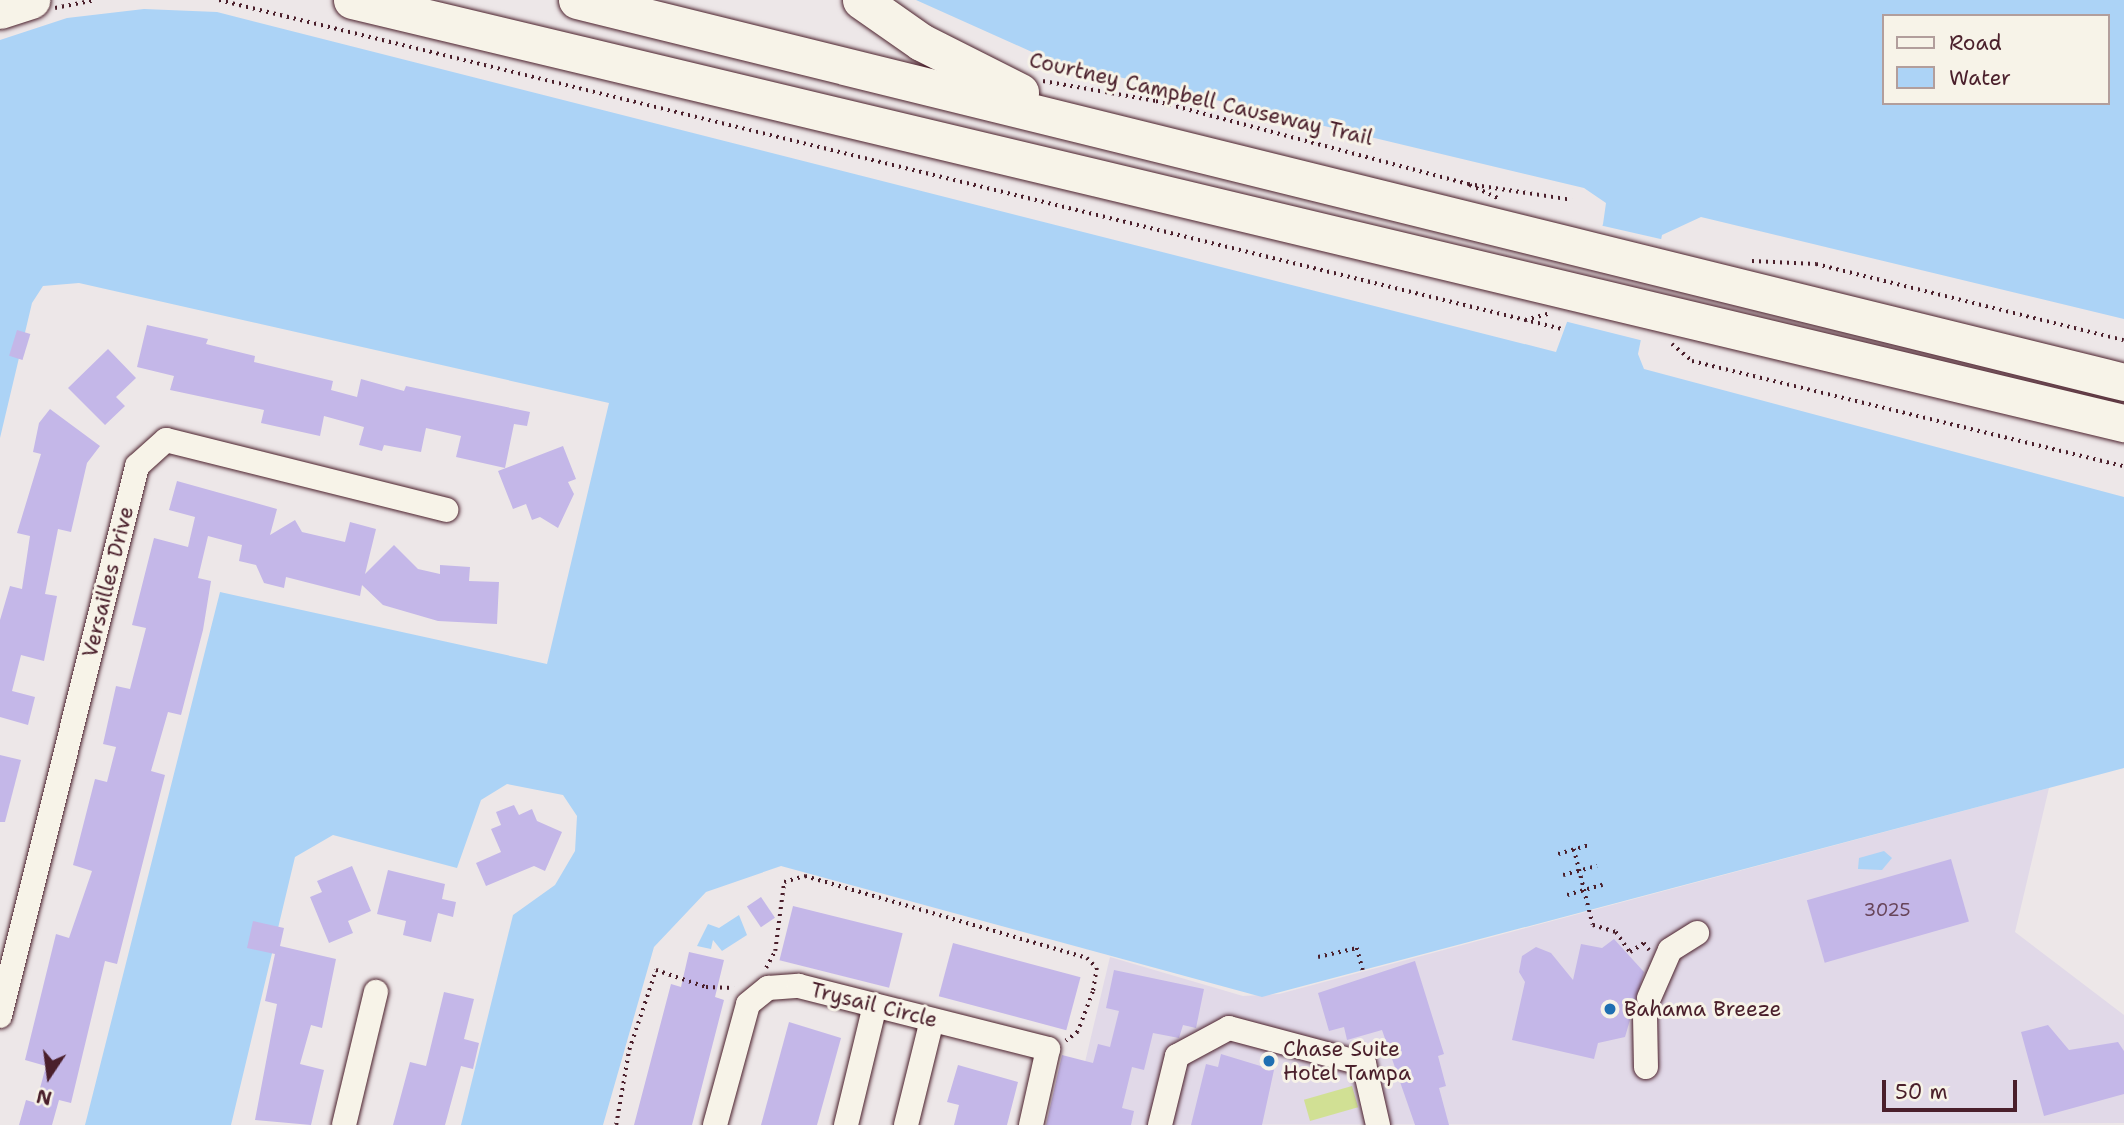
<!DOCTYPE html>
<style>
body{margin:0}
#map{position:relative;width:2124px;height:1125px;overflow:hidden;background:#ede7e8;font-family:"Shantell Sans",sans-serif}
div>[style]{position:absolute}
.built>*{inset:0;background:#e1d9e8}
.green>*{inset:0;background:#d1e094;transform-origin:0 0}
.water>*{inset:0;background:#acd3f6}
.pier>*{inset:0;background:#ede7e8}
.building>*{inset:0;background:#c4b7e8;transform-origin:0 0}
.path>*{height:3.5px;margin-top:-1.75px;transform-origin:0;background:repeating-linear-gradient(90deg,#4a1f2b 0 2px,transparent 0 7px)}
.roads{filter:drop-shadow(0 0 2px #4a1f2b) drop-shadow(0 0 2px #4a1f2b)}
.minor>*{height:24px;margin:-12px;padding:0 12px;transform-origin:12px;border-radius:12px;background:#f7f3e8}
.highway>*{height:37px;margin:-18.5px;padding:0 18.5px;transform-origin:18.5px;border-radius:18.5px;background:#f7f3e8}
.dots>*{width:19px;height:19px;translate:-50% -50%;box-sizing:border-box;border:4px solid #f7f3e8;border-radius:50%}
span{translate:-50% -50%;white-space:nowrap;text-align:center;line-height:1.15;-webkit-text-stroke:6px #f7f3e8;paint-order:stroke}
.number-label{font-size:18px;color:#68455a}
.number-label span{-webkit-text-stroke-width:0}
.street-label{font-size:21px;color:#4a1f2b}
.poi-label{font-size:21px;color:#4a1f2b}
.left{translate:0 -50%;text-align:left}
.legend{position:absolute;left:1882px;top:14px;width:228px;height:91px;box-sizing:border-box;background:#f7f3e8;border:2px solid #b29e9c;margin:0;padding:9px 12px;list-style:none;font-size:21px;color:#4a1f2b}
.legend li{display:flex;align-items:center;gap:14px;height:35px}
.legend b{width:35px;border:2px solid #b29e9c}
.north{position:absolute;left:14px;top:1041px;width:70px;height:70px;-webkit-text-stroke:5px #f7f3e8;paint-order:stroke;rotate:193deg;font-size:19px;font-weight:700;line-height:28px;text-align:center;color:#4a1f2b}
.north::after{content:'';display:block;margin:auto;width:24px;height:32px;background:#4a1f2b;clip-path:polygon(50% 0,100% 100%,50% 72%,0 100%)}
.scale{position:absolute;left:1882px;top:1080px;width:135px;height:32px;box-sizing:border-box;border:4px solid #4a1f2b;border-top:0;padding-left:9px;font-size:21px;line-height:24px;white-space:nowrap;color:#4a1f2b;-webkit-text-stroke:5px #f7f3e8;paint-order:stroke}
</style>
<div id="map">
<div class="built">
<i style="clip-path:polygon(2049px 788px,2015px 932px,2124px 1015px,2124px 1123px,1070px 1125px,1110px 957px,1243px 996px,1279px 994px)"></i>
</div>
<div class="green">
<i style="left:1352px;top:1086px;width:22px;height:50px;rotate:74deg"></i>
</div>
<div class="water">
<i style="clip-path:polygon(evenodd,916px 0,2124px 0,2124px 319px,1701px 217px,1662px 235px,1638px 354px,1644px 369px,2124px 497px,2124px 768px,1262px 997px,781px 866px,706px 892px,654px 947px,603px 1125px,461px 1125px,513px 915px,555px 885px,575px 851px,577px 816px,563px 795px,507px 784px,481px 800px,457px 868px,333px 835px,295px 857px,231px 1125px,85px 1125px,220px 592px,547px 664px,609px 403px,79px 283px,43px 286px,32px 303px,0 438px,0 40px,67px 18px,144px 9px,217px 12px,1556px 352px,1603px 224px,1606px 203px,1584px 188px,1052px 61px,916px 0,1884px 16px,2108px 16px,2108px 103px,1884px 103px,1884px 16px)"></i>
<i style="clip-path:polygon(1884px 851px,1892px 858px,1882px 870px,1858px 869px,1859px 858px)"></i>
<i style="clip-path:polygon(739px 915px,747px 935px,722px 951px,713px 940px,711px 949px,697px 946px,708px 924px,719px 928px)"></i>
</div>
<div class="pier">
<i style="clip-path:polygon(1599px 225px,1665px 240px,1644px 341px,1564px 321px)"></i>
</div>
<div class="building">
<i style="clip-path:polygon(147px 325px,208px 339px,206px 344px,255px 356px,254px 362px,333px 381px,331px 390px,357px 397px,361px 379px,404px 391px,406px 386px,530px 412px,527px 426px,514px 424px,505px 468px,456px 457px,461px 436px,426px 428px,421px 452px,384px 445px,382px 451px,359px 445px,364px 427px,324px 416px,320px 436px,261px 423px,264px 410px,170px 390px,174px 376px,137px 367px)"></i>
<i style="left:17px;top:330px;width:14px;height:27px;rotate:17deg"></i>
<i style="clip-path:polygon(108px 349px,136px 378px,116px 397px,125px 406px,105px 425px,68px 388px)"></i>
<i style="clip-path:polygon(50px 409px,100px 446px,87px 463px,71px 532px,58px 529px,45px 594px,57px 596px,44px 661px,21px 655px,12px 691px,35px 697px,28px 725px,0 717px,0 620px,10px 586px,22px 589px,30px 536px,17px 533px,41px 454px,33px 452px,39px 423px)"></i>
<i style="clip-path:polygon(563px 446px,576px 479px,568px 482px,574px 494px,558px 528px,540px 517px,532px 520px,526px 504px,513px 509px,498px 471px)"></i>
<i style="clip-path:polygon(177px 481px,277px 509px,270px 535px,295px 520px,302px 532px,345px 542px,350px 522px,376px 529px,365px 574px,394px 545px,418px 569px,440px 574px,440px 565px,470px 567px,469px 581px,499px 582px,497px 624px,438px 621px,383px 605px,362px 585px,360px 596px,286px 577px,284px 588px,264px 583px,256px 565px,239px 561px,242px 545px,208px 536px,198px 578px,211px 581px,203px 630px,181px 715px,168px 712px,151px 771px,165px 775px,117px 964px,105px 961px,71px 1103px,59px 1100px,52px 1125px,19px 1125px,26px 1100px,36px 1103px,46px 1066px,25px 1060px,56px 934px,69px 938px,92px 871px,73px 865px,95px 779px,107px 782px,116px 747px,103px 744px,116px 686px,130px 689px,146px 628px,132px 625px,154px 538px,188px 547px,195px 517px,169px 510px)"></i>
<i style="clip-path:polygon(0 755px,21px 760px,5px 822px,0 822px)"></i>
<i style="clip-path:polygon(514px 805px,519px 815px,532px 809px,537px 821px,562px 832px,545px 871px,534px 866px,486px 886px,476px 863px,501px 852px,491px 829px,501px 825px,496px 812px)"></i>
<i style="left:1951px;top:859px;width:65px;height:150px;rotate:74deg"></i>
<i style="clip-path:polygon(352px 866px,371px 911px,348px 921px,353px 933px,329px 943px,310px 897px,322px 892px,317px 881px)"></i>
<i style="clip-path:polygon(388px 870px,445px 884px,442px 899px,456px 902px,453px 917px,438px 913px,431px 942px,403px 935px,406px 921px,377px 914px)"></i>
<i style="left:761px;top:897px;width:25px;height:17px;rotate:56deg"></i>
<i style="left:793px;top:906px;width:113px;height:56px;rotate:14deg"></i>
<i style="clip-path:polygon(253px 921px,284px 928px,280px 946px,336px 959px,322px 1028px,311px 1025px,300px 1064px,324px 1070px,311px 1125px,255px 1120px,277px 1004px,265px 1001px,275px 954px,247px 948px)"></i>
<i style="clip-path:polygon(1614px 939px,1644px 972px,1625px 1037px,1598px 1043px,1594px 1059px,1512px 1040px,1525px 982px,1519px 972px,1522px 956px,1536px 947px,1551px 953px,1573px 980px,1581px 944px,1602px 948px)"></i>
<i style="left:953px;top:943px;width:132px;height:55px;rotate:15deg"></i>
<i style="clip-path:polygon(689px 952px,724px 960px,715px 997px,724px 1000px,692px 1125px,634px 1125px,671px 984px,681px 987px)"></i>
<i style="clip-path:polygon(1415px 961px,1444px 1054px,1438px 1056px,1446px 1086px,1439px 1088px,1449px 1125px,1415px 1125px,1382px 1030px,1347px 1040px,1344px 1027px,1329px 1031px,1318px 993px)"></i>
<i style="clip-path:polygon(1114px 970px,1204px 989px,1196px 1028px,1183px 1025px,1179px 1038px,1153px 1033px,1144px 1070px,1132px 1067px,1122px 1108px,1134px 1111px,1131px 1125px,1046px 1125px,1062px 1055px,1093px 1063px,1098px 1044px,1110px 1047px,1119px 1011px,1106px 1008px)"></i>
<i style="clip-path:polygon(444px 992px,474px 999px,464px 1039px,479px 1043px,473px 1069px,461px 1066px,445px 1125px,393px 1125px,410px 1062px,426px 1066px)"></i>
<i style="clip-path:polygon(789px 1022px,841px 1038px,817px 1125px,761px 1125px)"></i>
<i style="clip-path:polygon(2048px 1025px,2069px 1050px,2118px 1042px,2124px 1051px,2124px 1094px,2044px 1116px,2021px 1032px)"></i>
<i style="clip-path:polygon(1221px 1054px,1274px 1070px,1262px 1125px,1191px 1125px,1206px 1064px,1218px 1067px)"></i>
<i style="clip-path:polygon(958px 1065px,1018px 1082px,1007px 1125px,954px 1125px,959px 1105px,947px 1102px)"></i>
</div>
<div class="path">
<i style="left:219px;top:0;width:1384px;rotate:13.76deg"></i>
<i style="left:55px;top:8px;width:41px;rotate:-11.3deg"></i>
<i style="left:1043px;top:81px;width:115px;rotate:10deg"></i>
<i style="left:1156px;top:101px;width:323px;rotate:14.9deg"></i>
<i style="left:1468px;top:184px;width:105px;rotate:8.7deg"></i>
<i style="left:1470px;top:185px;width:31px;rotate:25deg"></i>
<i style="left:1752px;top:261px;width:64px;rotate:2.7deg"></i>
<i style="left:1816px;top:264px;width:317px;rotate:13.9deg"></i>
<i style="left:1525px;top:320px;width:24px;rotate:-15deg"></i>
<i style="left:1672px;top:344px;width:26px;rotate:40deg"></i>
<i style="left:1692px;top:361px;width:445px;rotate:13.7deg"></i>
<i style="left:1574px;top:849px;width:78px;rotate:76deg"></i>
<i style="left:1593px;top:925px;width:24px;rotate:17deg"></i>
<i style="left:1616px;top:932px;width:24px;rotate:55deg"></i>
<i style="left:1630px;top:952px;width:17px;rotate:-33deg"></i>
<i style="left:1644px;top:943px;width:9px;rotate:54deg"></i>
<i style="left:1558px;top:854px;width:32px;rotate:-16deg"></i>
<i style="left:1563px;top:875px;width:35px;rotate:-15deg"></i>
<i style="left:1567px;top:895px;width:37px;rotate:-16deg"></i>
<i style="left:1318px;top:957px;width:40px;rotate:-13deg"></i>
<i style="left:1357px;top:948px;width:23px;rotate:75deg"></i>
<i style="left:766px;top:968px;width:19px;rotate:-62deg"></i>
<i style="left:775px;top:951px;width:70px;rotate:-82.6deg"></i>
<i style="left:784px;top:882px;width:22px;rotate:-16deg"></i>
<i style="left:805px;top:876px;width:294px;rotate:16.2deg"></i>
<i style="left:1087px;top:958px;width:14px;rotate:45deg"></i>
<i style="left:1097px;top:968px;width:24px;rotate:99deg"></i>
<i style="left:1093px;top:992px;width:43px;rotate:110.6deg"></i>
<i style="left:1078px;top:1032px;width:15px;rotate:143deg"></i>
<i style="left:616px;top:1125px;width:76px;rotate:-80.2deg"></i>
<i style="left:629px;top:1050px;width:84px;rotate:-71.4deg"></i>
<i style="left:656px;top:970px;width:53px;rotate:18.8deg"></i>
<i style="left:706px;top:987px;width:28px;rotate:2deg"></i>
</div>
<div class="roads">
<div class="minor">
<i style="left:1649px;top:998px;width:52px;rotate:-66.4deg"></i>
<i style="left:1670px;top:950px;width:32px;rotate:-32deg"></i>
<i style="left:1645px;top:1015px;width:52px;rotate:88.9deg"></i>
<i style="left:0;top:1016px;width:567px;rotate:-76.01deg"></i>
<i style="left:137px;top:466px;width:39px;rotate:-42deg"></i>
<i style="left:166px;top:440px;width:289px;rotate:14deg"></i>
<i style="left:344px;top:1125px;width:137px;rotate:-76.5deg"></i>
<i style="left:715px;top:1125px;width:125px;rotate:-74.7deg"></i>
<i style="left:748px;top:1004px;width:26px;rotate:-39deg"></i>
<i style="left:768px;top:988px;width:31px;rotate:-4deg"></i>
<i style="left:799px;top:986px;width:257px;rotate:14.2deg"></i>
<i style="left:1048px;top:1049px;width:78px;rotate:102.6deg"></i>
<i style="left:846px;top:1125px;width:123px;rotate:-76.4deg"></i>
<i style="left:906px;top:1125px;width:108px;rotate:-76.1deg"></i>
<i style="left:1160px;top:1125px;width:71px;rotate:-76.2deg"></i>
<i style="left:1177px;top:1056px;width:59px;rotate:-28.3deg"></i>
<i style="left:1229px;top:1028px;width:140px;rotate:14.9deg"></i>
<i style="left:1364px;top:1064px;width:63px;rotate:77.1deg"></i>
</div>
<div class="highway">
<i style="left:352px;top:0;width:1822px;rotate:13.43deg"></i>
<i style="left:577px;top:0;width:1593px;rotate:13.87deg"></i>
<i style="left:861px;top:0;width:73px;rotate:35deg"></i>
<i style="left:921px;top:42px;width:111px;rotate:26.8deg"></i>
<i style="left:0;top:10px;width:33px;rotate:-18deg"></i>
</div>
</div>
<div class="dots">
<i style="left:1610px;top:1009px;background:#1f6fb2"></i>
<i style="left:1269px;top:1061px;background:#1f6fb2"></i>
</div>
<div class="number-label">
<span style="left:1887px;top:910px">3025</span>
</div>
<div class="street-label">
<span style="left:1201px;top:99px;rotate:13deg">Courtney Campbell Causeway Trail</span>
<span style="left:108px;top:582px;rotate:-76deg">Versailles Drive</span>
<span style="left:874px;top:1005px;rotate:14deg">Trysail Circle</span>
</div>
<div class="poi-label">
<span class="left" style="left:1624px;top:1009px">Bahama Breeze</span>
<span class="left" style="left:1283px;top:1061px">Chase Suite<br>Hotel Tampa</span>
</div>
<ul class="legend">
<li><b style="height:9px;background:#f7f3e8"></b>Road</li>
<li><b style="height:19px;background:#acd3f6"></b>Water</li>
</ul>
<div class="north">N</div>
<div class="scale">50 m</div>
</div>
